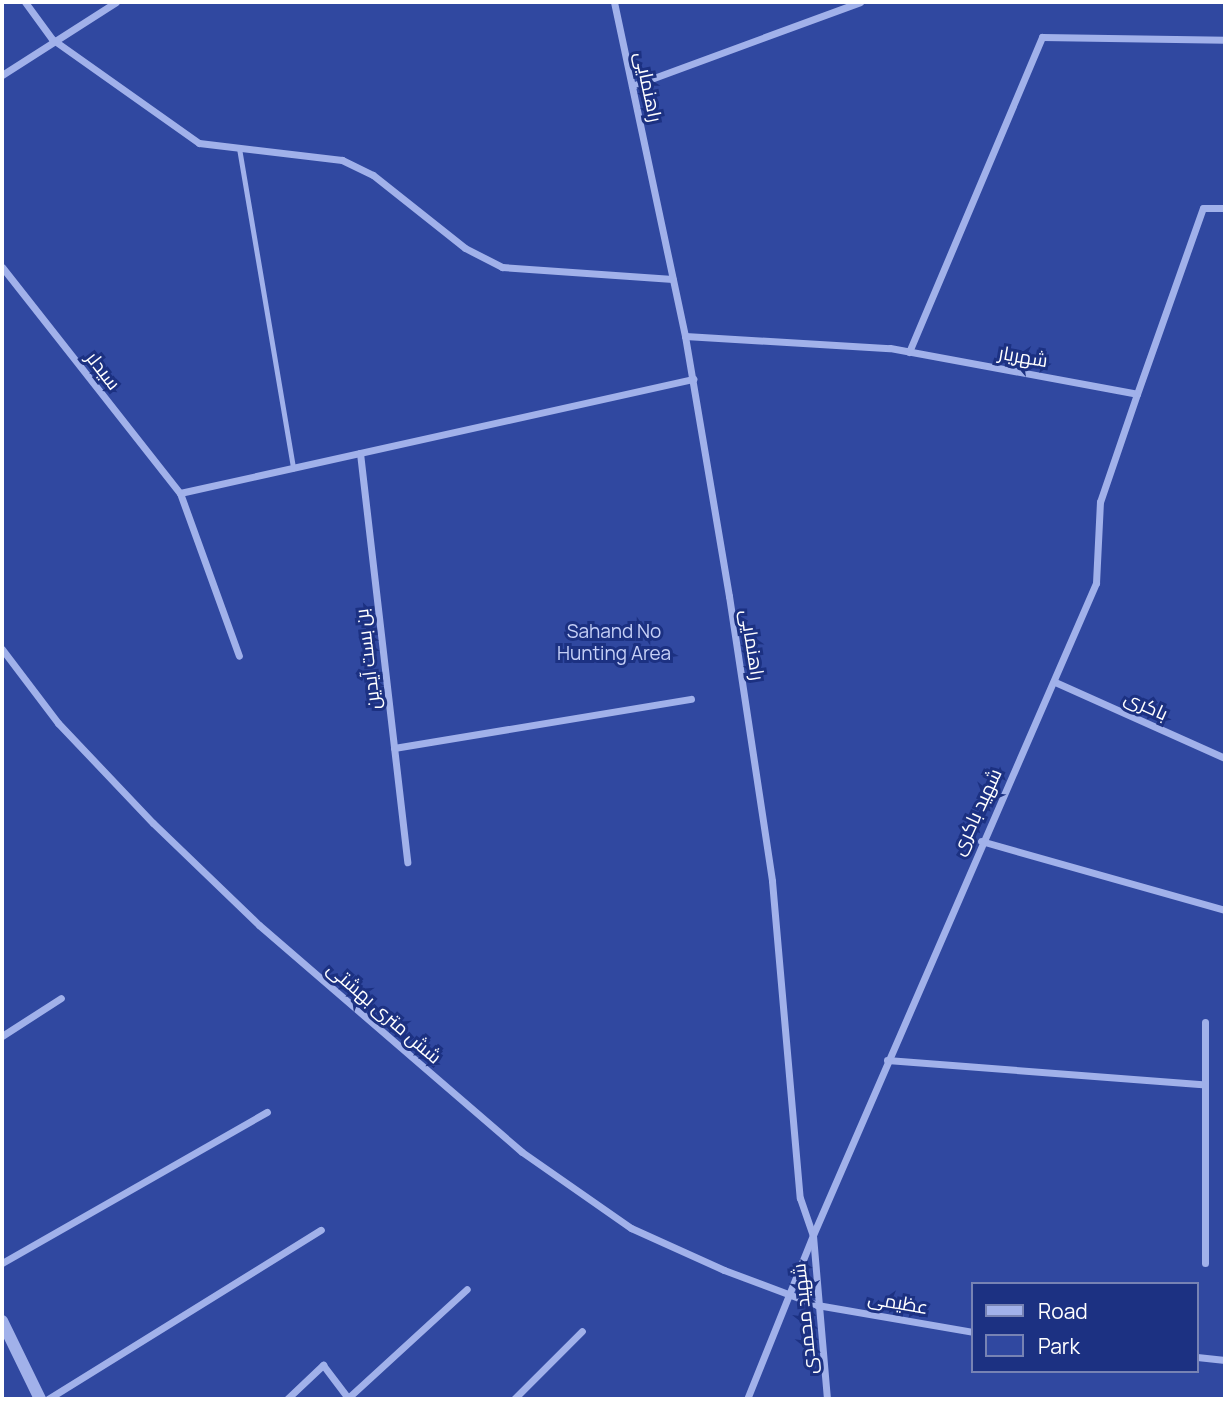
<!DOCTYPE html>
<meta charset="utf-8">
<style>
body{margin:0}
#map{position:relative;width:1227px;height:1401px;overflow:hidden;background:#1c3182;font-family:Manrope,Cairo,sans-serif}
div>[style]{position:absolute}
.green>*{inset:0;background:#3048a0}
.service>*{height:5px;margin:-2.5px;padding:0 2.5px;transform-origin:2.5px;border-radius:2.5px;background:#a1b1ea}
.minor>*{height:7px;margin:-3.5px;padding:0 3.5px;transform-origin:3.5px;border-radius:3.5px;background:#a1b1ea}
.tertiary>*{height:12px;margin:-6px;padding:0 6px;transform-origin:6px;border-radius:6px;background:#a1b1ea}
span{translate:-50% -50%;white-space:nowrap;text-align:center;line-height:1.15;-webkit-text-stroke:6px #1c3182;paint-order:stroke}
.street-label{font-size:19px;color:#fff}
.park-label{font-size:19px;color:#c6d0f7}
.frame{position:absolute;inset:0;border:4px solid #fff;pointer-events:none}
.legend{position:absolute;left:971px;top:1282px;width:228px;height:91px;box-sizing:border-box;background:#1c3182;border:2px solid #7783b4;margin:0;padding:9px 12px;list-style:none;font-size:21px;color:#fff}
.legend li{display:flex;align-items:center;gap:14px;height:35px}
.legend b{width:35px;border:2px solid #7783b4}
</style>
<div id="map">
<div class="green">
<i style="clip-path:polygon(evenodd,2px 2px,1225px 2px,1225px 1399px,2px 1399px,2px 2px,973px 1284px,1197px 1284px,1197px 1371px,973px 1371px,973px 1284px)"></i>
</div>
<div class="service">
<i style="left:239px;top:148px;width:325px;rotate:80.4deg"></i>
</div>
<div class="minor">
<i style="left:25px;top:2px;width:46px;rotate:53.9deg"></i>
<i style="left:52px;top:39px;width:180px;rotate:35.3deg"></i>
<i style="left:199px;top:143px;width:144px;rotate:6.8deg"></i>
<i style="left:342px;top:160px;width:34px;rotate:26deg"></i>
<i style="left:373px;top:175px;width:117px;rotate:38.4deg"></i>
<i style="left:465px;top:248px;width:42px;rotate:27.2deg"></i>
<i style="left:502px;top:267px;width:171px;rotate:4deg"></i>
<i style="left:614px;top:2px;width:341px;rotate:78deg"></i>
<i style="left:685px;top:336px;width:264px;rotate:80.4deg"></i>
<i style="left:729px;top:596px;width:288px;rotate:81.4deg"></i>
<i style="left:772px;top:881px;width:318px;rotate:85deg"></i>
<i style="left:800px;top:1198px;width:39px;rotate:71deg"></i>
<i style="left:813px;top:1235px;width:177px;rotate:111.9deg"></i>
<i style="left:2px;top:75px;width:135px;rotate:-32.6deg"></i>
<i style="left:632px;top:86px;width:243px;rotate:-20.2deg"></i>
<i style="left:2px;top:267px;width:288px;rotate:51.8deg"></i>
<i style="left:180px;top:493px;width:173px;rotate:70.1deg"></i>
<i style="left:685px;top:336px;width:205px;rotate:3.4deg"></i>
<i style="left:890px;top:348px;width:251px;rotate:10.5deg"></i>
<i style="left:1137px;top:394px;width:197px;rotate:-70.5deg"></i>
<i style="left:1203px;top:208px;width:22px"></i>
<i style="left:909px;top:352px;width:342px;rotate:-67.1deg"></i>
<i style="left:1042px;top:37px;width:183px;rotate:0.9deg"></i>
<i style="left:360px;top:453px;width:412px;rotate:83.4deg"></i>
<i style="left:180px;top:493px;width:526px;rotate:-12.53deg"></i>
<i style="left:2px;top:649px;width:93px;rotate:52.9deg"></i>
<i style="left:58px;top:723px;width:138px;rotate:46.5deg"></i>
<i style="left:153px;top:823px;width:147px;rotate:43.9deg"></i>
<i style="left:259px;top:925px;width:347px;rotate:40.8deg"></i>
<i style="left:522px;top:1152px;width:133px;rotate:34.9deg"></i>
<i style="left:631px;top:1228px;width:102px;rotate:24.3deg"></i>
<i style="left:724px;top:1270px;width:99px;rotate:20.6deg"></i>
<i style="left:817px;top:1305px;width:158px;rotate:9.8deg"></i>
<i style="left:1055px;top:682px;width:186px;rotate:24.1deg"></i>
<i style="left:394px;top:748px;width:301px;rotate:-9.4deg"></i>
<i style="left:981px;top:841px;width:254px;rotate:15.8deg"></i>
<i style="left:2px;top:1036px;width:70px;rotate:-32.8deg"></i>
<i style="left:887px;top:1060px;width:316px;rotate:4.4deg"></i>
<i style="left:2px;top:1263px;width:305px;rotate:-29.7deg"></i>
<i style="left:1205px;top:1263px;width:241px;rotate:-90deg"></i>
<i style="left:1197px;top:1357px;width:28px;rotate:6deg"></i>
<i style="left:48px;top:1399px;width:321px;rotate:-31.8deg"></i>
<i style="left:287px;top:1399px;width:50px;rotate:-43.4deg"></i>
<i style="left:323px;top:1365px;width:41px;rotate:52.9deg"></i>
<i style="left:348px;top:1398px;width:161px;rotate:-42.5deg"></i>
<i style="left:514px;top:1399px;width:96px;rotate:-45deg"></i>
<i style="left:827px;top:1399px;width:165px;rotate:-94.9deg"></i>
<i style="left:813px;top:1235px;width:711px;rotate:-66.54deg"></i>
<i style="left:1096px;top:583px;width:81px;rotate:-87.2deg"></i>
<i style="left:1100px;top:502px;width:114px;rotate:-71.1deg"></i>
</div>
<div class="tertiary">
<i style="left:2px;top:1321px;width:87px;rotate:64deg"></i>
</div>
<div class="street-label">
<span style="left:648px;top:87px;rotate:78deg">راهنمایی</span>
<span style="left:1023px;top:357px;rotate:10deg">شهریار</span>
<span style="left:103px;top:371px;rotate:52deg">سیدلر</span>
<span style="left:752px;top:645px;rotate:81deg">راهنمایی</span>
<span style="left:368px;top:659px;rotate:-97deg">بن بست آیدین</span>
<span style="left:1146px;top:706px;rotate:24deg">باکری</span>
<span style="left:977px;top:812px;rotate:-65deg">شهید باکری</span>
<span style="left:384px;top:1013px;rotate:41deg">شش متری بهشتی</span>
<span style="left:898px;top:1303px;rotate:10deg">عظیمی</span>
<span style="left:805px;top:1319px;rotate:-96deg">شهید محمدی</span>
</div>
<div class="park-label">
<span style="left:614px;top:643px">Sahand No<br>Hunting Area</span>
</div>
<div class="frame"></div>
<ul class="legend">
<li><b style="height:9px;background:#a1b1ea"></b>Road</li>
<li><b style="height:19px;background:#3048a0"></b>Park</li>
</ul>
</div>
